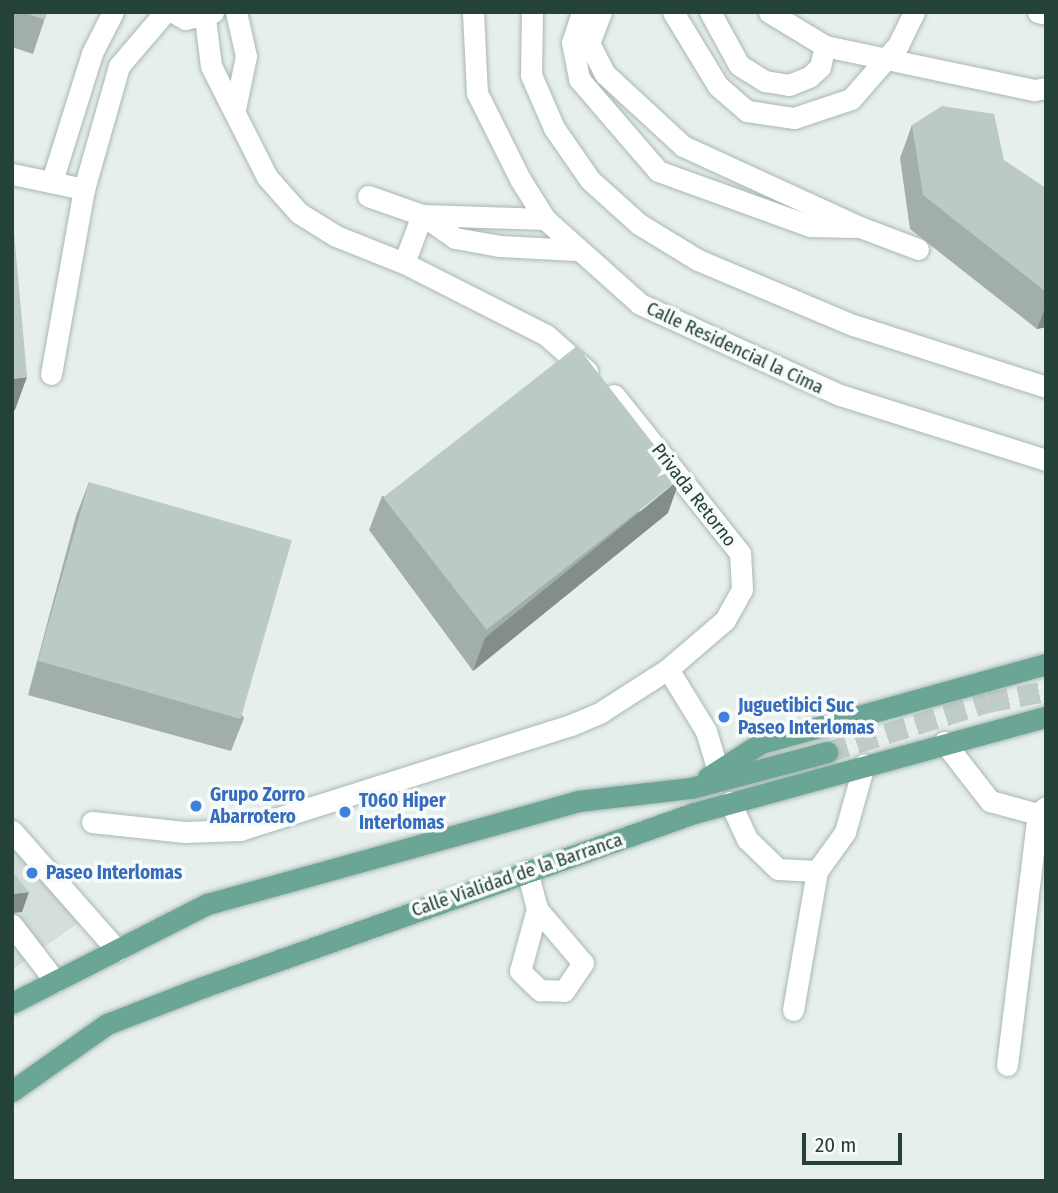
<!DOCTYPE html>
<style>
body{margin:0}
#map{position:relative;width:1058px;height:1193px;overflow:hidden;background:#e6efeb;font-family:"Fira Sans Condensed",sans-serif}
div>[style]{position:absolute}
.built>*{inset:0;background:#d4dfda}
.major-tunnel>*{height:21px;margin-top:-10.5px;transform-origin:0;background:repeating-linear-gradient(90deg,#bfccc8 0 21px,transparent 0 31px)}
.roads{filter:drop-shadow(0 0 2px #a8b8b2) drop-shadow(0 0 2px #a8b8b2)}
.minor>*{height:21px;margin:-10.5px;padding:0 10.5px;transform-origin:10.5px;border-radius:10.5px;background:#fff}
.major>*{height:21px;margin:-10.5px;padding:0 10.5px;transform-origin:10.5px;border-radius:10.5px;background:#6aa596}
.wall>*{inset:0;background:#a1aea9}
.shaded-wall>*{inset:0;background:#838d89}
.building>*{inset:0;background:#bbcac4;transform-origin:0 0}
.dots>*{width:19px;height:19px;translate:-50% -50%;box-sizing:border-box;border:4px solid #f7fbf9;border-radius:50%}
span{translate:-50% -50%;white-space:nowrap;text-align:center;line-height:1.15;-webkit-text-stroke:7px #f7fbf9;paint-order:stroke}
.street-label{font-size:19px;color:#24423a}
.shop-label{font-size:19px;color:#366cbe;font-weight:700}
.left{translate:0 -50%;text-align:left}
.frame{position:absolute;inset:0;border:14px solid #24423a;pointer-events:none}
.scale{position:absolute;left:802px;top:1133px;width:100px;height:32px;box-sizing:border-box;border:4px solid #24423a;border-top:0;padding-left:9px;font-size:21px;line-height:24px;white-space:nowrap;color:#24423a;-webkit-text-stroke:5px #f7fbf9;paint-order:stroke}
</style>
<div id="map">
<div class="built">
<i style="clip-path:polygon(12px 833px,92px 913px,12px 970px)"></i>
</div>
<div class="major-tunnel">
<i style="left:827px;top:752px;width:169px;rotate:-17.3deg"></i>
<i style="left:988px;top:702px;width:59px;rotate:-10.7deg"></i>
</div>
<div class="roads">
<div class="minor">
<i style="left:173px;top:12px;width:14px;rotate:30deg"></i>
<i style="left:185px;top:19px;width:29px;rotate:-14deg"></i>
<i style="left:473px;top:12px;width:81px;rotate:87.2deg"></i>
<i style="left:477px;top:93px;width:96px;rotate:63.4deg"></i>
<i style="left:520px;top:179px;width:47px;rotate:58deg"></i>
<i style="left:545px;top:219px;width:127px;rotate:41.8deg"></i>
<i style="left:640px;top:304px;width:220px;rotate:24.5deg"></i>
<i style="left:840px;top:395px;width:216px;rotate:17.5deg"></i>
<i style="left:532px;top:12px;width:63px;rotate:90.9deg"></i>
<i style="left:531px;top:75px;width:58px;rotate:66.5deg"></i>
<i style="left:554px;top:128px;width:63px;rotate:55.3deg"></i>
<i style="left:590px;top:180px;width:66px;rotate:41.9deg"></i>
<i style="left:639px;top:224px;width:69px;rotate:31.4deg"></i>
<i style="left:698px;top:260px;width:168px;rotate:22.8deg"></i>
<i style="left:853px;top:325px;width:203px;rotate:17.8deg"></i>
<i style="left:582px;top:12px;width:32px;rotate:108deg"></i>
<i style="left:572px;top:42px;width:38px;rotate:79deg"></i>
<i style="left:579px;top:79px;width:121px;rotate:49.3deg"></i>
<i style="left:658px;top:171px;width:162px;rotate:19.9deg"></i>
<i style="left:810px;top:226px;width:45px;rotate:1.3deg"></i>
<i style="left:601px;top:12px;width:33px;rotate:111deg"></i>
<i style="left:589px;top:43px;width:35px;rotate:63deg"></i>
<i style="left:605px;top:74px;width:106px;rotate:42.7deg"></i>
<i style="left:683px;top:146px;width:195px;rotate:24.6deg"></i>
<i style="left:860px;top:227px;width:62px;rotate:20.8deg"></i>
<i style="left:673px;top:12px;width:87px;rotate:58.7deg"></i>
<i style="left:718px;top:86px;width:38px;rotate:41deg"></i>
<i style="left:747px;top:111px;width:48px;rotate:8.5deg"></i>
<i style="left:794px;top:118px;width:60px;rotate:-18.4deg"></i>
<i style="left:851px;top:99px;width:72px;rotate:-49deg"></i>
<i style="left:898px;top:45px;width:37px;rotate:-64deg"></i>
<i style="left:710px;top:12px;width:60px;rotate:61.3deg"></i>
<i style="left:739px;top:65px;width:31px;rotate:32deg"></i>
<i style="left:765px;top:81px;width:24px;rotate:9deg"></i>
<i style="left:789px;top:85px;width:22px;rotate:-22deg"></i>
<i style="left:809px;top:77px;width:15px;rotate:-42deg"></i>
<i style="left:820px;top:67px;width:22px;rotate:-77deg"></i>
<i style="left:769px;top:12px;width:66px;rotate:31.3deg"></i>
<i style="left:825px;top:46px;width:214px;rotate:11.9deg"></i>
<i style="left:1034px;top:90px;width:12px;rotate:-9deg"></i>
<i style="left:1038px;top:12px;width:8px;rotate:14deg"></i>
<i style="left:205px;top:18px;width:48px;rotate:82.9deg"></i>
<i style="left:211px;top:66px;width:124px;rotate:63.2deg"></i>
<i style="left:267px;top:177px;width:48px;rotate:48.4deg"></i>
<i style="left:299px;top:213px;width:44px;rotate:31.9deg"></i>
<i style="left:336px;top:236px;width:73px;rotate:21.7deg"></i>
<i style="left:404px;top:263px;width:159px;rotate:26.9deg"></i>
<i style="left:546px;top:335px;width:55px;rotate:41.3deg"></i>
<i style="left:235px;top:109px;width:54px;rotate:-78.3deg"></i>
<i style="left:246px;top:56px;width:45px;rotate:-102.8deg"></i>
<i style="left:12px;top:174px;width:74px;rotate:11.8deg"></i>
<i style="left:52px;top:181px;width:134px;rotate:-72.6deg"></i>
<i style="left:92px;top:53px;width:46px;rotate:-62.9deg"></i>
<i style="left:368px;top:196px;width:57px;rotate:19.4deg"></i>
<i style="left:422px;top:215px;width:123px;rotate:1.9deg"></i>
<i style="left:404px;top:263px;width:51px;rotate:-69.4deg"></i>
<i style="left:422px;top:215px;width:40px;rotate:34.9deg"></i>
<i style="left:455px;top:238px;width:46px;rotate:10.1deg"></i>
<i style="left:500px;top:246px;width:76px;rotate:3deg"></i>
<i style="left:51px;top:374px;width:188px;rotate:-79.9deg"></i>
<i style="left:84px;top:189px;width:128px;rotate:-74.1deg"></i>
<i style="left:119px;top:66px;width:71px;rotate:-49.6deg"></i>
<i style="left:668px;top:669px;width:73px;rotate:58.5deg"></i>
<i style="left:706px;top:731px;width:42px;rotate:73.3deg"></i>
<i style="left:944px;top:742px;width:75px;rotate:52.1deg"></i>
<i style="left:990px;top:801px;width:50px;rotate:15.2deg"></i>
<i style="left:1038px;top:814px;width:11px;rotate:-41deg"></i>
<i style="left:730px;top:802px;width:41px;rotate:65.3deg"></i>
<i style="left:747px;top:839px;width:43px;rotate:44.1deg"></i>
<i style="left:778px;top:869px;width:39px;rotate:3deg"></i>
<i style="left:817px;top:871px;width:48px;rotate:-54.3deg"></i>
<i style="left:845px;top:832px;width:70px;rotate:-74.2deg"></i>
<i style="left:92px;top:822px;width:93px;rotate:6.2deg"></i>
<i style="left:184px;top:832px;width:56px;rotate:-2deg"></i>
<i style="left:240px;top:830px;width:347px;rotate:-17.6deg"></i>
<i style="left:571px;top:725px;width:33px;rotate:-23deg"></i>
<i style="left:601px;top:712px;width:80px;rotate:-32.7deg"></i>
<i style="left:668px;top:669px;width:75px;rotate:-40.7deg"></i>
<i style="left:725px;top:620px;width:35px;rotate:-61deg"></i>
<i style="left:742px;top:589px;width:36px;rotate:-93deg"></i>
<i style="left:740px;top:553px;width:202px;rotate:-128.6deg"></i>
<i style="left:12px;top:831px;width:159px;rotate:48.6deg"></i>
<i style="left:527px;top:871px;width:39px;rotate:75deg"></i>
<i style="left:537px;top:909px;width:64px;rotate:105.3deg"></i>
<i style="left:520px;top:971px;width:28px;rotate:44deg"></i>
<i style="left:540px;top:990px;width:24px;rotate:2deg"></i>
<i style="left:564px;top:991px;width:34px;rotate:-56deg"></i>
<i style="left:583px;top:963px;width:71px;rotate:-130.4deg"></i>
<i style="left:12px;top:925px;width:71px;rotate:52.5deg"></i>
<i style="left:793px;top:1010px;width:141px;rotate:-80.2deg"></i>
<i style="left:1007px;top:1065px;width:253px;rotate:-83deg"></i>
</div>
<div class="major">
<i style="left:708px;top:777px;width:63px;rotate:-32.7deg"></i>
<i style="left:761px;top:743px;width:296px;rotate:-15.5deg"></i>
<i style="left:12px;top:1003px;width:219px;rotate:-26.9deg"></i>
<i style="left:207px;top:904px;width:385px;rotate:-15.5deg"></i>
<i style="left:578px;top:801px;width:114px;rotate:-6.6deg"></i>
<i style="left:691px;top:788px;width:141px;rotate:-14.8deg"></i>
<i style="left:12px;top:1091px;width:116px;rotate:-35.2deg"></i>
<i style="left:107px;top:1024px;width:103px;rotate:-21.1deg"></i>
<i style="left:203px;top:987px;width:521px;rotate:-19.51deg"></i>
<i style="left:694px;top:813px;width:365px;rotate:-15.3deg"></i>
</div>
</div>
<div class="wall">
<i style="clip-path:polygon(12px 12px,47px 12px,33px 54px,12px 47px)"></i>
<i style="clip-path:polygon(912px 125px,1046px 188px,1046px 327px,1037px 329px,910px 229px,900px 158px)"></i>
<i style="clip-path:polygon(89px 482px,244px 718px,231px 751px,28px 695px,76px 516px)"></i>
<i style="clip-path:polygon(382px 496px,668px 513px,473px 671px,369px 530px)"></i>
</div>
<div class="shaded-wall">
<i style="clip-path:polygon(1046px 305px,1046px 327px,1037px 329px)"></i>
<i style="clip-path:polygon(27px 377px,15px 410px,12px 411px,12px 379px)"></i>
<i style="clip-path:polygon(680px 479px,668px 513px,473px 671px,485px 638px)"></i>
<i style="clip-path:polygon(29px 892px,22px 912px,12px 913px,12px 894px)"></i>
</div>
<div class="building">
<i style="clip-path:polygon(22px 12px,47px 12px,45px 20px)"></i>
<i style="clip-path:polygon(942px 106px,994px 114px,1004px 160px,1046px 188px,1046px 292px,923px 195px,912px 125px)"></i>
<i style="clip-path:polygon(12px 210px,27px 377px,12px 379px)"></i>
<i style="left:577px;top:346px;width:168px;height:246px;rotate:52deg"></i>
<i style="left:89px;top:482px;width:211px;height:186px;rotate:16deg"></i>
<i style="clip-path:polygon(12px 871px,29px 892px,12px 894px)"></i>
</div>
<div class="dots">
<i style="left:724px;top:717px;background:#3f7fe0"></i>
<i style="left:196px;top:806px;background:#3f7fe0"></i>
<i style="left:345px;top:812px;background:#3f7fe0"></i>
<i style="left:32px;top:873px;background:#3f7fe0"></i>
</div>
<div class="street-label">
<span style="left:735px;top:348px;rotate:25deg">Calle Residencial la Cima</span>
<span style="left:694px;top:495px;rotate:52deg">Privada Retorno</span>
<span style="left:517px;top:875px;rotate:-19deg">Calle Vialidad de la Barranca</span>
</div>
<div class="shop-label">
<span class="left" style="left:738px;top:717px">Juguetibici Suc<br>Paseo Interlomas</span>
<span class="left" style="left:210px;top:806px">Grupo Zorro<br>Abarrotero</span>
<span class="left" style="left:359px;top:812px">T060 Hiper<br>Interlomas</span>
<span class="left" style="left:46px;top:873px">Paseo Interlomas</span>
</div>
<div class="frame"></div>
<div class="scale">20 m</div>
</div>
